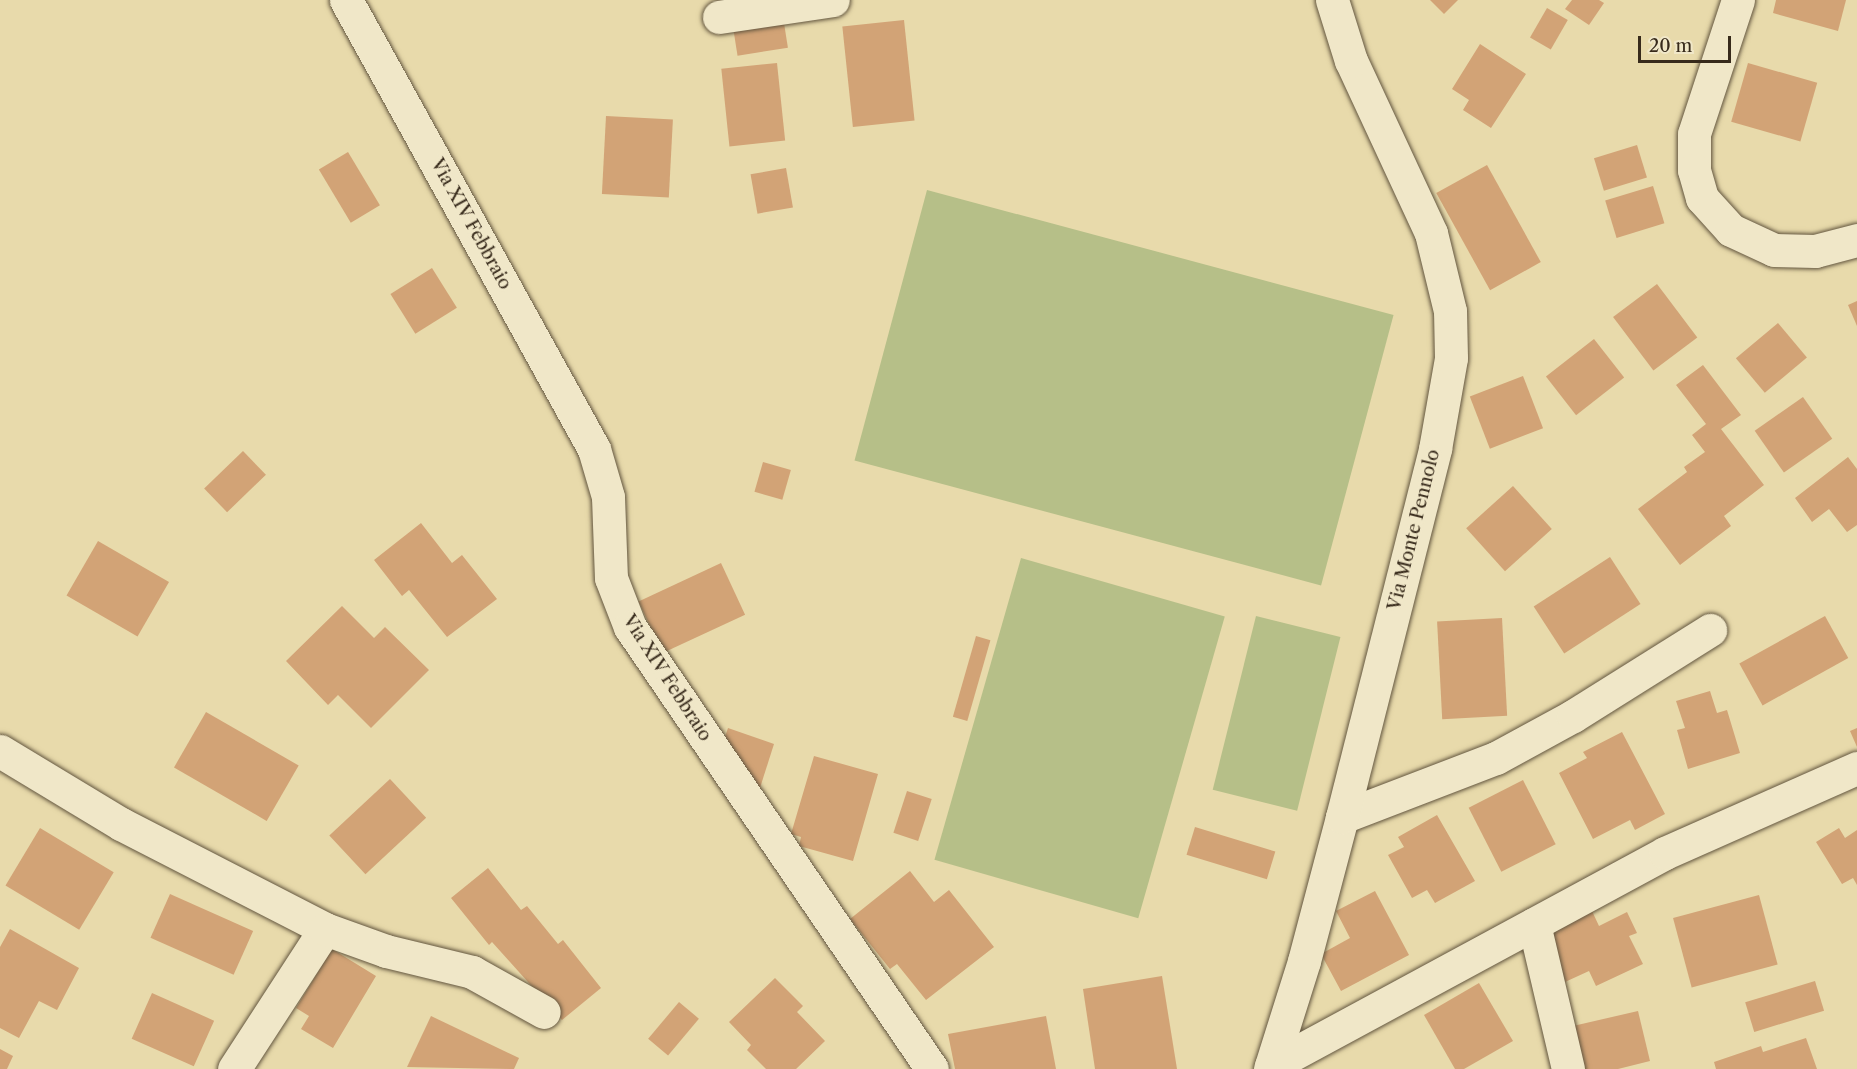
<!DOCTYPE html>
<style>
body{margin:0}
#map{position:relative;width:1857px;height:1069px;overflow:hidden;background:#e8daab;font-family:"Libre Caslon Text",serif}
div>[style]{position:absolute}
.green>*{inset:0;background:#b6bf88;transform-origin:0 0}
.building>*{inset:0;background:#d2a376;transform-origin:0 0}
.roads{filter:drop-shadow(0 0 2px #63563f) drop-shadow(0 0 2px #63563f)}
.minor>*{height:33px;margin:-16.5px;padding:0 16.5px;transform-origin:16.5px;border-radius:16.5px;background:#f0e7c8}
span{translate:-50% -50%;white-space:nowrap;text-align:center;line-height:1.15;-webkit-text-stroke:6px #f0e7c8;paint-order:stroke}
.street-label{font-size:18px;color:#372a1b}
.scale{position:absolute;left:1638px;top:36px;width:93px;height:27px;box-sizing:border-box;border:3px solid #372a1b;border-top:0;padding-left:8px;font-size:18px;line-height:21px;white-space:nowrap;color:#372a1b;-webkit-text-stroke:4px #f0e7c8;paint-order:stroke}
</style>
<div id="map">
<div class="green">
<i style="left:927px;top:190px;width:483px;height:280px;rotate:15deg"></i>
<i style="left:1021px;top:558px;width:212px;height:314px;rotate:16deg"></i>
<i style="left:1256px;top:616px;width:87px;height:179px;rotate:14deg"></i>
</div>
<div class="building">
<i style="clip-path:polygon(1430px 0,1458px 0,1444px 14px)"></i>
<i style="clip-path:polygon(1572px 0,1599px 0,1604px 3px,1589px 25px,1565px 9px)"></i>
<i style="clip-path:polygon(1776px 0,1846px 0,1838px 31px,1773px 13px)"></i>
<i style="left:1547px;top:8px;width:24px;height:34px;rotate:30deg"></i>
<i style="left:904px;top:20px;width:101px;height:62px;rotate:84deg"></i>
<i style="left:784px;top:23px;width:25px;height:51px;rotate:81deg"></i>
<i style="clip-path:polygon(1480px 44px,1526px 74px,1491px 128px,1463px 110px,1469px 100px,1452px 89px)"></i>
<i style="left:777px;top:63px;width:78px;height:56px;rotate:84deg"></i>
<i style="left:1748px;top:63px;width:72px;height:61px;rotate:16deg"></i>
<i style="left:606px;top:116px;width:67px;height:78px;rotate:3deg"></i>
<i style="left:1637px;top:145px;width:34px;height:45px;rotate:73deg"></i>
<i style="left:348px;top:152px;width:62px;height:34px;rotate:59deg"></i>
<i style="left:1487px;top:165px;width:111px;height:58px;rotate:61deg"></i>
<i style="left:786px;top:168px;width:40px;height:36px;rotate:80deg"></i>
<i style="left:1653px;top:186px;width:39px;height:50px;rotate:73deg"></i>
<i style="left:432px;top:268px;width:47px;height:49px;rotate:58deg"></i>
<i style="left:1657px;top:284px;width:67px;height:55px;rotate:53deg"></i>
<i style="clip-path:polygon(1857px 301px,1857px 326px,1848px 305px)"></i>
<i style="left:1778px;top:323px;width:45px;height:55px;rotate:50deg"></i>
<i style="left:1594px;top:339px;width:49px;height:61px;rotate:52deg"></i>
<i style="clip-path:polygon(1703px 365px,1741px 415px,1721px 429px,1764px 485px,1724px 516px,1731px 526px,1680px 565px,1638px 509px,1687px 472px,1684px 467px,1705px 452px,1692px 435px,1706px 424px,1676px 385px)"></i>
<i style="left:1523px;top:376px;width:56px;height:57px;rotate:69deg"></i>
<i style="left:1803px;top:397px;width:51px;height:59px;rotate:55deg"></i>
<i style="left:243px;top:451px;width:33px;height:54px;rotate:46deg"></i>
<i style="clip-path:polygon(1848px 457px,1857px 469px,1857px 525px,1847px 532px,1829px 509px,1812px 522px,1795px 498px)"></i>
<i style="left:763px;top:462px;width:29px;height:31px;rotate:16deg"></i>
<i style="left:1513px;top:486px;width:58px;height:63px;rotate:48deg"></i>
<i style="clip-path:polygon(421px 523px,452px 563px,462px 555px,497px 599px,447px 637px,409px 590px,402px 596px,374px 560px)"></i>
<i style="left:98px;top:541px;width:82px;height:63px;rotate:30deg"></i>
<i style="left:1610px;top:557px;width:56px;height:91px;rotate:57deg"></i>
<i style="left:721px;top:563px;width:57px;height:91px;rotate:65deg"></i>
<i style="clip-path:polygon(342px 606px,374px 638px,385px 627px,429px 670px,371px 728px,338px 695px,328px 705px,286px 661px)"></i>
<i style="left:1825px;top:616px;width:48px;height:98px;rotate:61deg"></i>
<i style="left:1502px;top:618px;width:98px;height:65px;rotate:87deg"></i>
<i style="left:976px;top:636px;width:15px;height:84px;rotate:16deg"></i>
<i style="clip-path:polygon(1710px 691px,1717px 713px,1727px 710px,1740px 753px,1688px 769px,1677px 730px,1685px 728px,1676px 701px)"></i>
<i style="left:206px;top:712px;width:107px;height:64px;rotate:30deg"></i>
<i style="clip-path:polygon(728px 728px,774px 744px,759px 791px,721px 749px)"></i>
<i style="clip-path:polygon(1857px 728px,1857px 747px,1850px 731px)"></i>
<i style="clip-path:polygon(1622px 732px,1665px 814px,1635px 830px,1630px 820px,1593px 839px,1559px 773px,1587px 758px,1583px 752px)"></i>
<i style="clip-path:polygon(814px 756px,878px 774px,853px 861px,799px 846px,801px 837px,791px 834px)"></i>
<i style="left:390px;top:779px;width:53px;height:83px;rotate:47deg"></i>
<i style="left:1523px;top:780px;width:72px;height:61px;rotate:63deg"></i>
<i style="left:907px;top:791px;width:26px;height:44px;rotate:18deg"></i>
<i style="clip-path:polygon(1437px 815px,1475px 881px,1435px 903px,1427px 890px,1412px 898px,1388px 855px,1404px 847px,1398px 837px)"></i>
<i style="left:1195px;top:827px;width:84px;height:29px;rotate:17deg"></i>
<i style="left:40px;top:828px;width:86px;height:67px;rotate:31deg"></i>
<i style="clip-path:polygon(1839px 828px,1845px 838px,1857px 830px,1857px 885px,1853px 878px,1842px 884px,1816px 842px)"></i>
<i style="clip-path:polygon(488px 868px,521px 910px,527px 906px,558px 944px,563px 940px,601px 988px,562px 1020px,492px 942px,489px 945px,451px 898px)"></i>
<i style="clip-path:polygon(910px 871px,934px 902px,949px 890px,994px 947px,926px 1000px,897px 964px,890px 969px,850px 919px)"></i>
<i style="clip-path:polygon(1375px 891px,1409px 955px,1341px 991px,1321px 954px,1350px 938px,1336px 911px)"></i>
<i style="left:170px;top:894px;width:91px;height:48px;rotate:24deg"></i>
<i style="left:1759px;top:895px;width:72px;height:89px;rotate:75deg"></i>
<i style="clip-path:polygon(1592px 911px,1599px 926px,1627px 912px,1637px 933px,1629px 936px,1643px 964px,1596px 986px,1589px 971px,1565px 982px,1543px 935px)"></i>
<i style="clip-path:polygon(10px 929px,79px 968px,57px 1010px,39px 1001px,19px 1038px,0 1028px,0 947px)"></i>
<i style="clip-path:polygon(332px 949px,376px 976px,333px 1048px,301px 1029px,309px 1016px,296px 1008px)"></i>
<i style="clip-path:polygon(1162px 976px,1177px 1069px,1095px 1069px,1083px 989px)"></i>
<i style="clip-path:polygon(775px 978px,803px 1006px,797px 1012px,825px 1041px,796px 1069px,766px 1069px,747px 1050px,751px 1045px,729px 1022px)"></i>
<i style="left:1815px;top:981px;width:31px;height:73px;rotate:73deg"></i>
<i style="clip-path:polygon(1479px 983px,1513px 1041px,1464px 1069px,1455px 1069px,1424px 1015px)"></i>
<i style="left:152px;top:993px;width:68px;height:50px;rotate:24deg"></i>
<i style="left:679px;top:1002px;width:26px;height:48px;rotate:40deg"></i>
<i style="clip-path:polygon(1638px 1011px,1650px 1061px,1618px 1069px,1584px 1069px,1573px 1026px)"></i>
<i style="clip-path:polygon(431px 1016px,519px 1058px,514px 1069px,407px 1067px)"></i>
<i style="clip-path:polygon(1046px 1016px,1056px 1069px,955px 1069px,948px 1034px)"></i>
<i style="clip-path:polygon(1806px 1038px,1817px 1069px,1716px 1069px,1714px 1062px,1761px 1046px,1763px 1052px)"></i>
<i style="clip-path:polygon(0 1049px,13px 1056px,7px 1069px,0 1069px)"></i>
</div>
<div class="roads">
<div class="minor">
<i style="left:346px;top:0;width:513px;rotate:61.09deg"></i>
<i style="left:594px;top:449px;width:50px;rotate:73.7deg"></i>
<i style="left:608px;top:497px;width:81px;rotate:87.9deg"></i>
<i style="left:611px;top:578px;width:53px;rotate:68.8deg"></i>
<i style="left:630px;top:627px;width:535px;rotate:55.66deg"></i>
<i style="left:1738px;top:0;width:141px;rotate:108.2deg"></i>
<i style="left:1694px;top:134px;width:36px;rotate:90deg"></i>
<i style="left:1694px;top:170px;width:29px;rotate:74deg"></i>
<i style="left:1702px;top:198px;width:43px;rotate:47.8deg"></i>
<i style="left:1731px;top:230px;width:47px;rotate:24.9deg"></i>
<i style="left:1774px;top:250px;width:41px;rotate:1.4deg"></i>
<i style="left:1815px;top:251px;width:43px;rotate:-14.7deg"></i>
<i style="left:719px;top:17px;width:115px;rotate:-8.5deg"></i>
<i style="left:0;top:751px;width:141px;rotate:31.1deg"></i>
<i style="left:121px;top:824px;width:229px;rotate:27.2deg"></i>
<i style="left:325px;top:929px;width:167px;rotate:123deg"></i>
<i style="left:1342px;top:817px;width:165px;rotate:-21deg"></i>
<i style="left:1496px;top:758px;width:88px;rotate:-28.6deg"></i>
<i style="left:1573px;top:716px;width:162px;rotate:-32.1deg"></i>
<i style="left:1534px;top:924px;width:149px;rotate:76.8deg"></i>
<i style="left:325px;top:929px;width:65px;rotate:19.8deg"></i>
<i style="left:386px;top:951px;width:89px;rotate:13.7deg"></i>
<i style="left:472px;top:972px;width:82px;rotate:29.1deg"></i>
<i style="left:1271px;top:1066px;width:448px;rotate:-28.4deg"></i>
<i style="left:1665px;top:853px;width:210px;rotate:-23.9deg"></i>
<i style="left:1270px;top:1069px;width:113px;rotate:-72.5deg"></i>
<i style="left:1304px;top:961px;width:149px;rotate:-75.2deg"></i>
<i style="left:1342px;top:817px;width:380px;rotate:-75.8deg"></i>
<i style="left:1435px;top:449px;width:92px;rotate:-80deg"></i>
<i style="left:1451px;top:358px;width:47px;rotate:-91.2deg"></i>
<i style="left:1450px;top:311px;width:80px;rotate:-103.7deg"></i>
<i style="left:1431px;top:233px;width:190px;rotate:-114.9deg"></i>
<i style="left:1351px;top:61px;width:64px;rotate:-107.3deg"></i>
</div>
</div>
<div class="street-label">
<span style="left:471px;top:224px;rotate:61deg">Via XIV Febbraio</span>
<span style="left:1414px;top:530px;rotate:-76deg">Via Monte Pennolo</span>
<span style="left:667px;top:678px;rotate:57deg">Via XIV Febbraio</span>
</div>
<div class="scale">20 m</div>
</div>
